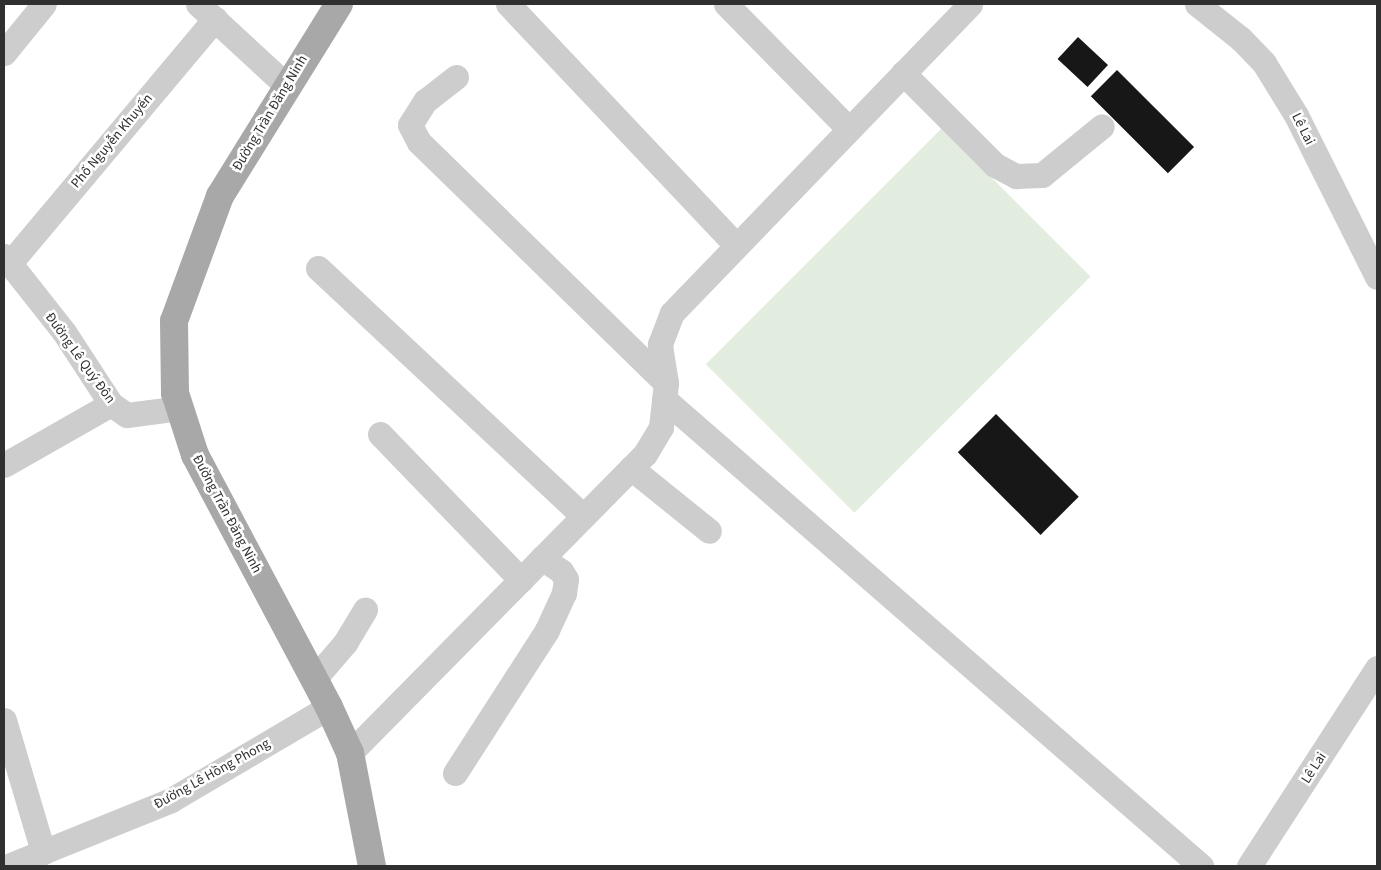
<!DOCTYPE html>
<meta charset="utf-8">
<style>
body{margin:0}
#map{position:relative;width:1381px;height:870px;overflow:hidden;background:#fff;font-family:"Source Sans 3",sans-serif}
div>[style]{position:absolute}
.green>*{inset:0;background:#e3eddf;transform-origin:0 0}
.building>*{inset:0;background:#171717;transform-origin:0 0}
.minor>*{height:25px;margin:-12.5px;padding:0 12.5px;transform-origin:12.5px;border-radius:12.5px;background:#cdcdcd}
.major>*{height:28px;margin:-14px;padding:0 14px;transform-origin:14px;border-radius:14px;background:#a8a8a8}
span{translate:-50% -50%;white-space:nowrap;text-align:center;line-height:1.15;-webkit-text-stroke:5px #fff;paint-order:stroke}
.street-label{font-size:14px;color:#303030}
.frame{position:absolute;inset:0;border:5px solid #303030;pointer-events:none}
</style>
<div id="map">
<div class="green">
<i style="left:942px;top:128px;width:210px;height:334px;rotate:45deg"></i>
</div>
<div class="building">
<i style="left:1078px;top:37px;width:41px;height:30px;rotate:43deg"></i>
<i style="left:1117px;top:70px;width:109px;height:37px;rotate:45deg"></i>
<i style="left:996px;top:414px;width:117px;height:54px;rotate:45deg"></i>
</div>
<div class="minor">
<i style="left:198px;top:4px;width:121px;rotate:42.7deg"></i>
<i style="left:508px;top:4px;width:332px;rotate:46.6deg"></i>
<i style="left:726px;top:4px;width:175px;rotate:45.5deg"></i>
<i style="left:1197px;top:4px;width:56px;rotate:38.5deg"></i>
<i style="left:1241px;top:39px;width:33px;rotate:46deg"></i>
<i style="left:1264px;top:63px;width:61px;rotate:58.4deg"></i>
<i style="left:1296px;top:115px;width:181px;rotate:63.4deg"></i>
<i style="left:4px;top:53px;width:63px;rotate:-50.8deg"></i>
<i style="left:903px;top:73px;width:130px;rotate:45deg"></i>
<i style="left:995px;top:165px;width:24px;rotate:28deg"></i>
<i style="left:1016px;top:176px;width:26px;rotate:-2deg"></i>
<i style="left:1042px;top:175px;width:77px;rotate:-39.2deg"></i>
<i style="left:456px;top:77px;width:39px;rotate:142deg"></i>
<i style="left:425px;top:101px;width:28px;rotate:122deg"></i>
<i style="left:410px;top:125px;width:19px;rotate:62deg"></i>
<i style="left:419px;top:142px;width:345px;rotate:44.3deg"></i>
<i style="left:4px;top:256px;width:97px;rotate:51.7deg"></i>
<i style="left:64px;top:332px;width:86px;rotate:56.9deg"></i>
<i style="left:111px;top:404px;width:19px;rotate:35deg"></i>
<i style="left:127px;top:415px;width:53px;rotate:-7.5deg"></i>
<i style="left:10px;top:263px;width:319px;rotate:-50deg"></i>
<i style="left:318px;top:268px;width:363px;rotate:43.1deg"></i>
<i style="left:664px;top:399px;width:712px;rotate:41.01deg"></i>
<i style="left:380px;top:434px;width:203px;rotate:46deg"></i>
<i style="left:4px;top:465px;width:123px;rotate:-29.7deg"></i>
<i style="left:631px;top:468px;width:100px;rotate:38.9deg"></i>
<i style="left:314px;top:679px;width:48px;rotate:-49.3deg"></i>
<i style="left:345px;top:643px;width:39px;rotate:-59deg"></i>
<i style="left:4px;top:720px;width:138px;rotate:73.5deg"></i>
<i style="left:350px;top:753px;width:420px;rotate:-45.4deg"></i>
<i style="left:645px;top:454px;width:31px;rotate:-59deg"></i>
<i style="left:661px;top:427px;width:44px;rotate:-83.5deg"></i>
<i style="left:666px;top:383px;width:39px;rotate:-99deg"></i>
<i style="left:660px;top:344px;width:33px;rotate:-69deg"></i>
<i style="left:672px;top:313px;width:429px;rotate:-46deg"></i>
<i style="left:455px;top:773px;width:170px;rotate:-57.2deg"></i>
<i style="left:547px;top:630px;width:41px;rotate:-65.3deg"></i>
<i style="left:564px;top:593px;width:14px;rotate:-82deg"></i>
<i style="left:566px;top:579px;width:9px;rotate:-122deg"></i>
<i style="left:561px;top:571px;width:23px;rotate:-146deg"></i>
<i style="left:8px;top:866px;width:176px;rotate:-22deg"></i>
<i style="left:171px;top:800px;width:183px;rotate:-30.5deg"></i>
<i style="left:1249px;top:866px;width:236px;rotate:-57.1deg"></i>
</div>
<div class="major">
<i style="left:339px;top:4px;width:226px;rotate:121.8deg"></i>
<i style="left:220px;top:196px;width:133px;rotate:110.2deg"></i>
<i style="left:174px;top:321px;width:72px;rotate:89.2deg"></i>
<i style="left:175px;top:393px;width:65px;rotate:72.1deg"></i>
<i style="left:195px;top:455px;width:285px;rotate:62deg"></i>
<i style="left:329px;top:707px;width:51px;rotate:65.5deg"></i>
<i style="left:350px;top:753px;width:115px;rotate:79deg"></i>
</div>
<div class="street-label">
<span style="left:270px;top:113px;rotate:-59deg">Đường Trần Đăng Ninh</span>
<span style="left:1303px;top:129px;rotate:63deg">Lê Lai</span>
<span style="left:112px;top:141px;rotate:-50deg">Phố Nguyễn Khuyến</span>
<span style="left:80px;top:358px;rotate:54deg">Đường Lê Quý Đôn</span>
<span style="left:227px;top:514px;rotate:62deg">Đường Trần Đăng Ninh</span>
<span style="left:1314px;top:768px;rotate:-57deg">Lê Lai</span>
<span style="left:212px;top:774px;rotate:-29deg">Đường Lê Hồng Phong</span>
</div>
<div class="frame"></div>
</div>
